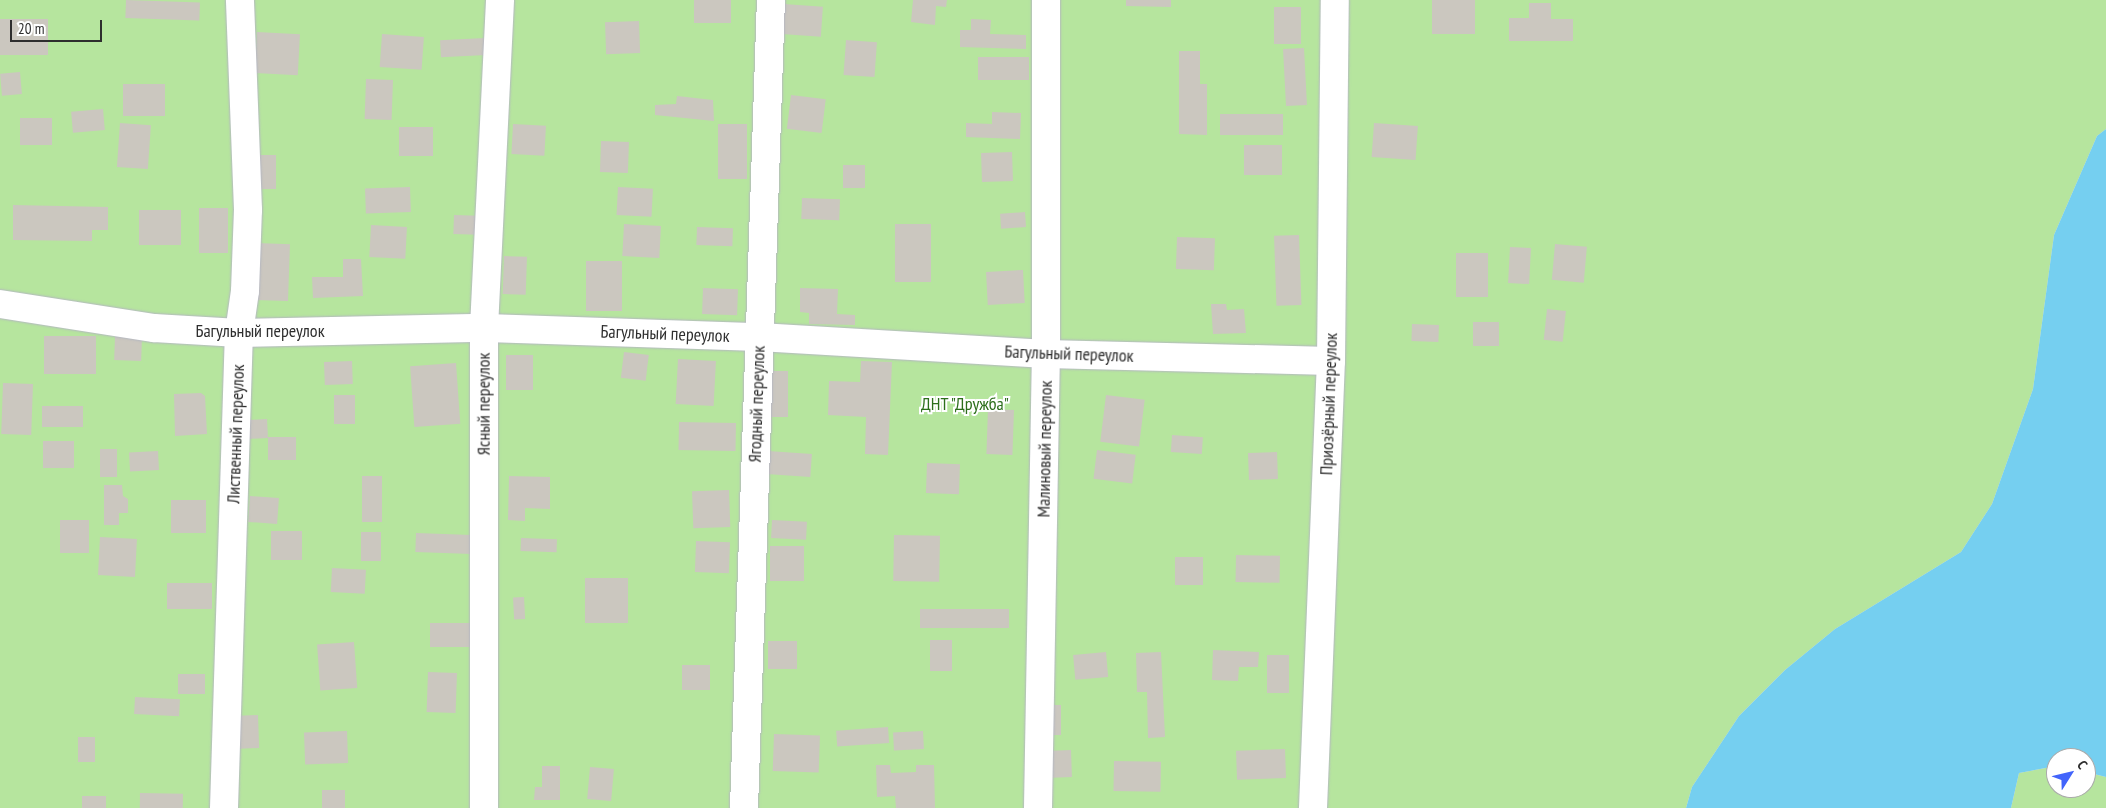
<!DOCTYPE html>
<meta charset="utf-8">
<style>
body{margin:0}
#map{position:relative;width:2106px;height:808px;overflow:hidden;background:#efe9e1;font-family:"PT Sans Narrow",sans-serif}
div>[style]{position:absolute}
.green>*{inset:0;background:#b6e59e}
.water>*{inset:0;background:#75cff0}
.building>*{inset:0;background:#cbc7bf;transform-origin:0 0}
.roads{filter:drop-shadow(0 0 1px #b4b7c1) drop-shadow(0 0 1px #b4b7c1)}
.minor>*{height:28px;margin:-14px;padding:0 14px;transform-origin:14px;border-radius:14px;background:#fff}
span{translate:-50% -50%;white-space:nowrap;text-align:center;line-height:1.15;-webkit-text-stroke:4px #fff;paint-order:stroke}
.street-label{font-size:18px;color:#2e2e2e}
.park-label{font-size:18px;color:#2c6e1b}
.north{position:absolute;left:2046px;top:748px;width:50px;height:50px;box-sizing:border-box;background:#fff;border:1px solid #ababab;border-radius:50%;rotate:54deg;font-size:14px;font-weight:700;line-height:20px;text-align:center;color:#2e2e2e}
.north::after{content:'';display:block;margin:auto;width:18px;height:22px;background:#4264fb;clip-path:polygon(50% 0,100% 100%,50% 72%,0 100%)}
.scale{position:absolute;left:10px;top:20px;width:92px;height:22px;box-sizing:border-box;border:2px solid #2e2e2e;border-top:0;padding-left:6px;font-size:15px;line-height:18px;white-space:nowrap;color:#2e2e2e;-webkit-text-stroke:4px #fff;paint-order:stroke}
</style>
<div id="map">
<div class="green">
<i style="clip-path:polygon(0 0,2106px 0,2106px 129px,2097px 136px,2054px 235px,2033px 389px,1992px 504px,1961px 552px,1835px 629px,1785px 670px,1739px 716px,1692px 787px,1686px 808px,0 808px)"></i>
<i style="clip-path:polygon(2056px 766px,2056px 788px,2086px 788px,2086px 772px,2106px 777px,2106px 808px,2011px 808px,2019px 773px)"></i>
</div>
<div class="water">
<i style="clip-path:polygon(2106px 129px,2106px 777px,2086px 772px,2086px 758px,2056px 758px,2056px 766px,2019px 773px,2011px 808px,1686px 808px,1692px 787px,1739px 716px,1785px 670px,1835px 629px,1961px 552px,1992px 504px,2033px 389px,2054px 235px,2097px 136px)"></i>
</div>
<div class="building">
<i style="left:126px;top:0;width:74px;height:18px;rotate:2deg"></i>
<i style="left:694px;top:0;width:37px;height:23px"></i>
<i style="clip-path:polygon(913px 0,947px 0,946px 7px,936px 6px,935px 25px,911px 22px)"></i>
<i style="clip-path:polygon(1126px 0,1171px 0,1171px 7px,1126px 6px)"></i>
<i style="left:1432px;top:0;width:43px;height:34px"></i>
<i style="clip-path:polygon(1529px 3px,1551px 3px,1551px 19px,1573px 19px,1573px 41px,1509px 41px,1509px 18px,1529px 18px)"></i>
<i style="left:784px;top:4px;width:39px;height:30px;rotate:4deg"></i>
<i style="left:1274px;top:7px;width:27px;height:37px"></i>
<i style="left:0;top:19px;width:48px;height:36px"></i>
<i style="clip-path:polygon(971px 19px,991px 20px,990px 34px,1026px 35px,1026px 49px,960px 47px,960px 30px,971px 30px)"></i>
<i style="left:639px;top:21px;width:32px;height:34px;rotate:88deg"></i>
<i style="left:257px;top:32px;width:43px;height:41px;rotate:3deg"></i>
<i style="left:382px;top:34px;width:42px;height:33px;rotate:4deg"></i>
<i style="left:485px;top:38px;width:17px;height:45px;rotate:87deg"></i>
<i style="left:846px;top:40px;width:31px;height:35px;rotate:4deg"></i>
<i style="left:1304px;top:48px;width:57px;height:21px;rotate:87deg"></i>
<i style="clip-path:polygon(1179px 51px,1200px 51px,1200px 84px,1207px 84px,1207px 135px,1179px 134px)"></i>
<i style="left:1029px;top:57px;width:23px;height:51px;rotate:90deg"></i>
<i style="left:20px;top:72px;width:22px;height:20px;rotate:85deg"></i>
<i style="left:366px;top:79px;width:27px;height:40px;rotate:2deg"></i>
<i style="left:123px;top:84px;width:42px;height:32px"></i>
<i style="left:791px;top:95px;width:35px;height:34px;rotate:7deg"></i>
<i style="clip-path:polygon(677px 96px,713px 100px,714px 121px,655px 115px,655px 105px,676px 104px)"></i>
<i style="left:103px;top:109px;width:21px;height:32px;rotate:85deg"></i>
<i style="clip-path:polygon(992px 112px,1021px 113px,1020px 139px,966px 137px,966px 123px,992px 124px)"></i>
<i style="left:1283px;top:114px;width:21px;height:63px;rotate:90deg"></i>
<i style="left:52px;top:118px;width:27px;height:32px;rotate:90deg"></i>
<i style="left:120px;top:123px;width:31px;height:44px;rotate:4deg"></i>
<i style="left:1374px;top:123px;width:44px;height:34px;rotate:4deg"></i>
<i style="left:513px;top:124px;width:33px;height:30px;rotate:3deg"></i>
<i style="left:718px;top:124px;width:29px;height:55px"></i>
<i style="left:399px;top:127px;width:34px;height:29px"></i>
<i style="left:601px;top:141px;width:28px;height:31px;rotate:2deg"></i>
<i style="left:1244px;top:145px;width:38px;height:30px"></i>
<i style="left:1012px;top:152px;width:29px;height:31px;rotate:88deg"></i>
<i style="left:258px;top:155px;width:18px;height:34px"></i>
<i style="left:843px;top:165px;width:22px;height:23px"></i>
<i style="left:410px;top:187px;width:25px;height:45px;rotate:88deg"></i>
<i style="left:618px;top:187px;width:35px;height:28px;rotate:3deg"></i>
<i style="left:802px;top:198px;width:38px;height:21px;rotate:2deg"></i>
<i style="clip-path:polygon(13px 205px,108px 207px,108px 230px,92px 230px,92px 241px,13px 240px)"></i>
<i style="left:199px;top:208px;width:29px;height:45px"></i>
<i style="left:139px;top:210px;width:42px;height:35px"></i>
<i style="left:1025px;top:212px;width:15px;height:25px;rotate:86deg"></i>
<i style="left:454px;top:215px;width:25px;height:19px;rotate:2deg"></i>
<i style="left:624px;top:224px;width:37px;height:32px;rotate:3deg"></i>
<i style="left:895px;top:224px;width:36px;height:58px"></i>
<i style="left:371px;top:225px;width:36px;height:32px;rotate:3deg"></i>
<i style="left:697px;top:227px;width:36px;height:18px;rotate:2deg"></i>
<i style="left:1299px;top:235px;width:70px;height:25px;rotate:88deg"></i>
<i style="left:1177px;top:237px;width:38px;height:32px;rotate:2deg"></i>
<i style="left:257px;top:243px;width:33px;height:57px;rotate:2deg"></i>
<i style="left:1555px;top:244px;width:32px;height:36px;rotate:5deg"></i>
<i style="left:1510px;top:247px;width:21px;height:36px;rotate:3deg"></i>
<i style="left:1456px;top:253px;width:32px;height:44px"></i>
<i style="left:504px;top:256px;width:23px;height:38px;rotate:2deg"></i>
<i style="clip-path:polygon(343px 259px,361px 259px,363px 296px,313px 298px,312px 277px,343px 277px)"></i>
<i style="left:586px;top:261px;width:36px;height:50px"></i>
<i style="left:1023px;top:270px;width:33px;height:37px;rotate:87deg"></i>
<i style="left:703px;top:288px;width:35px;height:26px;rotate:2deg"></i>
<i style="clip-path:polygon(800px 288px,838px 289px,837px 314px,855px 315px,855px 325px,809px 324px,809px 313px,800px 312px)"></i>
<i style="clip-path:polygon(1211px 304px,1226px 304px,1227px 310px,1244px 309px,1246px 333px,1213px 334px)"></i>
<i style="left:1547px;top:309px;width:19px;height:31px;rotate:6deg"></i>
<i style="left:1473px;top:322px;width:26px;height:24px"></i>
<i style="left:1412px;top:324px;width:27px;height:17px;rotate:2deg"></i>
<i style="left:44px;top:336px;width:52px;height:38px"></i>
<i style="left:115px;top:336px;width:27px;height:24px;rotate:2deg"></i>
<i style="left:624px;top:352px;width:25px;height:26px;rotate:7deg"></i>
<i style="left:506px;top:355px;width:27px;height:35px"></i>
<i style="left:678px;top:359px;width:38px;height:45px;rotate:3deg"></i>
<i style="left:352px;top:361px;width:23px;height:28px;rotate:88deg"></i>
<i style="clip-path:polygon(861px 361px,892px 362px,888px 455px,865px 454px,866px 417px,828px 415px,829px 381px,860px 382px)"></i>
<i style="left:456px;top:363px;width:61px;height:46px;rotate:86deg"></i>
<i style="left:769px;top:371px;width:19px;height:46px"></i>
<i style="left:3px;top:383px;width:30px;height:51px;rotate:2deg"></i>
<i style="clip-path:polygon(201px 393px,205px 396px,207px 434px,175px 436px,174px 394px)"></i>
<i style="left:334px;top:395px;width:21px;height:29px"></i>
<i style="left:1106px;top:395px;width:39px;height:47px;rotate:7deg"></i>
<i style="left:83px;top:406px;width:21px;height:41px;rotate:90deg"></i>
<i style="left:988px;top:409px;width:26px;height:45px;rotate:2deg"></i>
<i style="left:267px;top:419px;width:19px;height:23px;rotate:87deg"></i>
<i style="left:679px;top:422px;width:57px;height:28px;rotate:1deg"></i>
<i style="left:1172px;top:435px;width:31px;height:17px;rotate:4deg"></i>
<i style="left:296px;top:437px;width:23px;height:28px;rotate:90deg"></i>
<i style="left:43px;top:441px;width:31px;height:27px"></i>
<i style="left:100px;top:449px;width:17px;height:28px"></i>
<i style="left:1097px;top:450px;width:39px;height:29px;rotate:7deg"></i>
<i style="left:158px;top:451px;width:19px;height:29px;rotate:87deg"></i>
<i style="left:768px;top:451px;width:44px;height:23px;rotate:4deg"></i>
<i style="left:1277px;top:452px;width:27px;height:29px;rotate:88deg"></i>
<i style="left:927px;top:463px;width:33px;height:30px;rotate:2deg"></i>
<i style="left:362px;top:476px;width:20px;height:46px"></i>
<i style="clip-path:polygon(509px 476px,550px 477px,550px 509px,525px 508px,525px 521px,508px 520px)"></i>
<i style="clip-path:polygon(104px 485px,122px 485px,123px 496px,128px 499px,128px 513px,119px 513px,119px 525px,104px 525px)"></i>
<i style="left:729px;top:490px;width:37px;height:37px;rotate:88deg"></i>
<i style="left:250px;top:496px;width:29px;height:26px;rotate:4deg"></i>
<i style="left:171px;top:500px;width:35px;height:33px"></i>
<i style="left:60px;top:520px;width:29px;height:33px"></i>
<i style="left:772px;top:520px;width:35px;height:18px;rotate:3deg"></i>
<i style="left:271px;top:531px;width:31px;height:29px"></i>
<i style="left:361px;top:532px;width:20px;height:29px"></i>
<i style="left:416px;top:533px;width:56px;height:19px;rotate:2deg"></i>
<i style="left:894px;top:535px;width:46px;height:46px;rotate:1deg"></i>
<i style="left:100px;top:537px;width:37px;height:38px;rotate:3deg"></i>
<i style="left:521px;top:538px;width:36px;height:13px;rotate:2deg"></i>
<i style="left:696px;top:541px;width:34px;height:31px;rotate:2deg"></i>
<i style="left:770px;top:546px;width:34px;height:35px"></i>
<i style="left:1236px;top:555px;width:44px;height:27px;rotate:1deg"></i>
<i style="left:1175px;top:557px;width:28px;height:28px"></i>
<i style="left:332px;top:568px;width:34px;height:24px;rotate:3deg"></i>
<i style="left:585px;top:578px;width:43px;height:45px"></i>
<i style="left:167px;top:583px;width:45px;height:26px"></i>
<i style="left:524px;top:597px;width:22px;height:11px;rotate:87deg"></i>
<i style="left:1009px;top:609px;width:19px;height:89px;rotate:90deg"></i>
<i style="left:474px;top:623px;width:24px;height:44px;rotate:90deg"></i>
<i style="left:930px;top:640px;width:22px;height:31px"></i>
<i style="left:768px;top:641px;width:29px;height:28px"></i>
<i style="left:354px;top:642px;width:46px;height:37px;rotate:86deg"></i>
<i style="clip-path:polygon(1213px 650px,1259px 652px,1258px 667px,1239px 667px,1238px 681px,1212px 680px)"></i>
<i style="left:1106px;top:652px;width:25px;height:33px;rotate:85deg"></i>
<i style="clip-path:polygon(1161px 652px,1165px 737px,1148px 738px,1147px 692px,1137px 692px,1136px 653px)"></i>
<i style="left:1267px;top:655px;width:22px;height:38px"></i>
<i style="left:682px;top:665px;width:28px;height:25px"></i>
<i style="left:428px;top:672px;width:29px;height:40px;rotate:2deg"></i>
<i style="left:178px;top:674px;width:27px;height:20px"></i>
<i style="left:135px;top:697px;width:45px;height:17px;rotate:3deg"></i>
<i style="left:1045px;top:705px;width:16px;height:30px"></i>
<i style="left:258px;top:715px;width:33px;height:19px;rotate:88deg"></i>
<i style="left:888px;top:727px;width:16px;height:52px;rotate:86deg"></i>
<i style="left:347px;top:731px;width:32px;height:43px;rotate:88deg"></i>
<i style="left:923px;top:731px;width:18px;height:30px;rotate:87deg"></i>
<i style="left:774px;top:734px;width:46px;height:37px;rotate:2deg"></i>
<i style="left:78px;top:737px;width:17px;height:25px"></i>
<i style="left:1285px;top:749px;width:29px;height:49px;rotate:88deg"></i>
<i style="left:1071px;top:750px;width:27px;height:20px;rotate:88deg"></i>
<i style="left:1114px;top:761px;width:47px;height:30px;rotate:1deg"></i>
<i style="clip-path:polygon(876px 765px,890px 765px,891px 773px,916px 772px,916px 765px,934px 765px,935px 808px,896px 808px,895px 796px,877px 797px)"></i>
<i style="clip-path:polygon(542px 766px,560px 766px,560px 800px,534px 800px,535px 787px,542px 787px)"></i>
<i style="left:590px;top:767px;width:24px;height:32px;rotate:5deg"></i>
<i style="left:322px;top:790px;width:23px;height:18px"></i>
<i style="left:140px;top:793px;width:43px;height:15px;rotate:1deg"></i>
<i style="left:106px;top:796px;width:12px;height:24px;rotate:90deg"></i>
</div>
<div class="roads">
<div class="minor">
<i style="left:0;top:304px;width:156px;rotate:8.9deg"></i>
<i style="left:154px;top:328px;width:85px;rotate:3.4deg"></i>
<i style="left:239px;top:333px;width:245px;rotate:-1.2deg"></i>
<i style="left:484px;top:328px;width:275px;rotate:1.9deg"></i>
<i style="left:759px;top:337px;width:288px;rotate:3.4deg"></i>
<i style="left:1046px;top:354px;width:285px;rotate:1.4deg"></i>
<i style="left:224px;top:808px;width:475px;rotate:-88.2deg"></i>
<i style="left:239px;top:333px;width:42px;rotate:-81.9deg"></i>
<i style="left:245px;top:291px;width:81px;rotate:-87.9deg"></i>
<i style="left:248px;top:210px;width:210px;rotate:-92.2deg"></i>
<i style="left:484px;top:808px;width:480px;rotate:-90deg"></i>
<i style="left:484px;top:328px;width:328px;rotate:-87.2deg"></i>
<i style="left:744px;top:808px;width:808px;rotate:-88.09deg"></i>
<i style="left:1038px;top:808px;width:454px;rotate:-89deg"></i>
<i style="left:1046px;top:354px;width:354px;rotate:-90deg"></i>
<i style="left:1313px;top:808px;width:447px;rotate:-87.7deg"></i>
<i style="left:1331px;top:361px;width:361px;rotate:-89.4deg"></i>
</div>
</div>
<div class="street-label">
<span style="left:260px;top:331px">Багульный переулок</span>
<span style="left:665px;top:334px;rotate:2deg">Багульный переулок</span>
<span style="left:1069px;top:354px;rotate:2deg">Багульный переулок</span>
<span style="left:484px;top:404px;rotate:-90deg">Ясный переулок</span>
<span style="left:757px;top:404px;rotate:-88deg">Ягодный переулок</span>
<span style="left:1329px;top:404px;rotate:-88deg">Приозёрный переулок</span>
<span style="left:236px;top:434px;rotate:-88deg">Лиственный переулок</span>
<span style="left:1045px;top:449px;rotate:-89deg">Малиновый переулок</span>
</div>
<div class="park-label">
<span style="left:965px;top:404px">ДНТ "Дружба"</span>
</div>
<div class="north">С</div>
<div class="scale">20 m</div>
</div>
